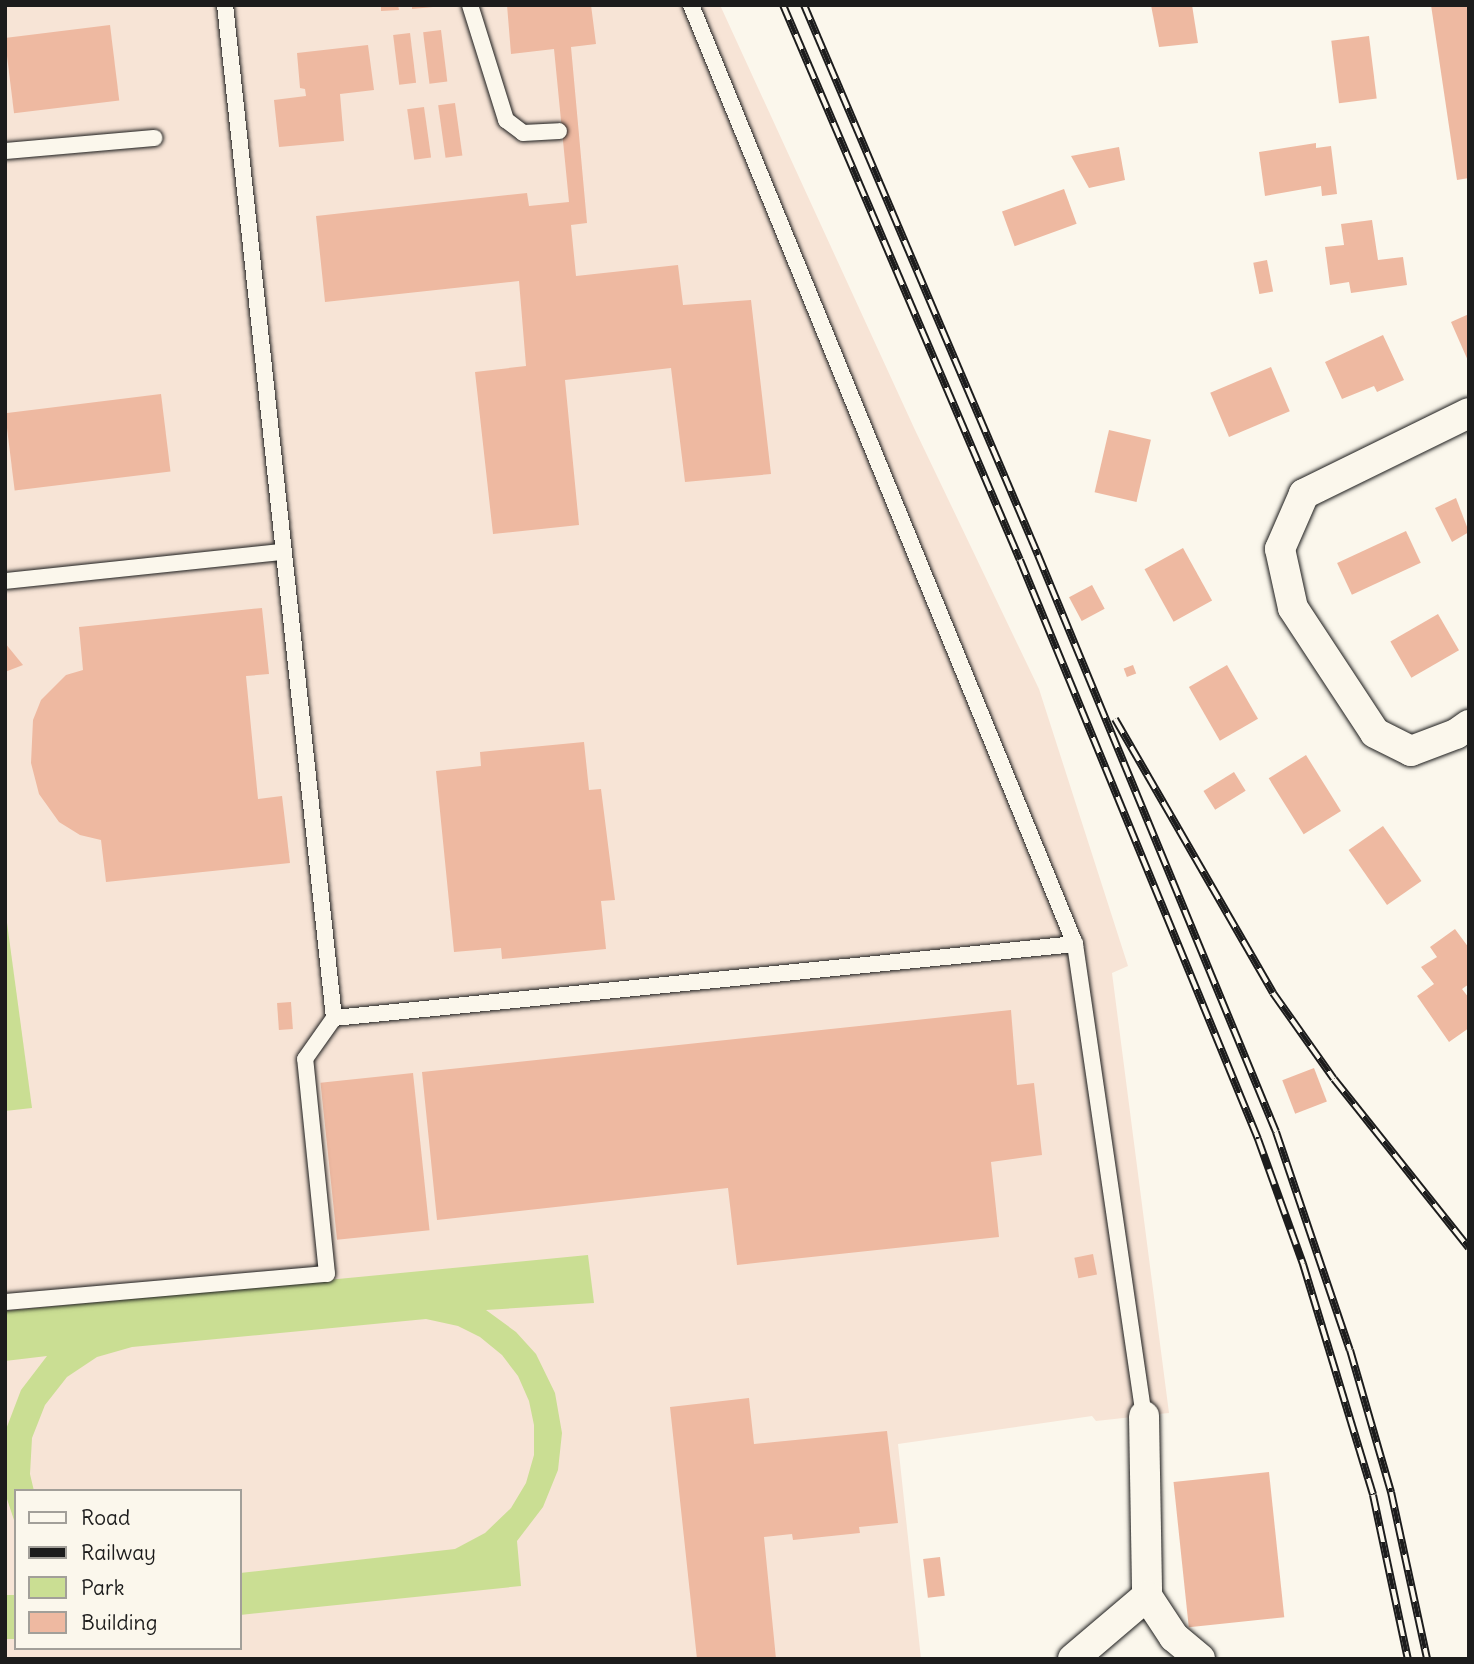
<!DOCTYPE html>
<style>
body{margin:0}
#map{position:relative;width:1474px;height:1664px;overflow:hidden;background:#fbf7ec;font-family:Delius,sans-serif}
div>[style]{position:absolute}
.built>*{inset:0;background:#f7e4d6}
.green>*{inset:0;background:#cade93;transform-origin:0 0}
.building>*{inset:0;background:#eeb9a1;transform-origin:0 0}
.roads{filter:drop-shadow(0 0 2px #1c1c1c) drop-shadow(0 0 2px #1c1c1c)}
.service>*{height:16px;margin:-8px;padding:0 8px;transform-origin:8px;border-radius:8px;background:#fbf7ec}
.minor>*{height:30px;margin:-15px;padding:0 15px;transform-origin:15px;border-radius:15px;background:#fbf7ec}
.rail>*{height:8px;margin-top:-4px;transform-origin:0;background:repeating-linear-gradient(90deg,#fbf7ec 0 16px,#1c1c1c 0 32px);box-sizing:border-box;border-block:2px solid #1c1c1c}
span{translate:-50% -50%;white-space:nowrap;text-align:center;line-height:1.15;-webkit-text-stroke:6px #fbf7ec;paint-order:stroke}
.frame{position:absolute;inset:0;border:7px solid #1c1c1c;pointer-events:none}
.legend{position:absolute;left:14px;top:1489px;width:228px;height:161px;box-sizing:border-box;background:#fbf7ec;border:2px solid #a29f99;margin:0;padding:9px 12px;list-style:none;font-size:21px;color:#1c1c1c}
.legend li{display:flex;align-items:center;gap:14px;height:35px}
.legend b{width:35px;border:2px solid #a29f99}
</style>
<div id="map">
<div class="built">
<i style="clip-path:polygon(evenodd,5px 5px,720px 5px,915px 430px,1039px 689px,1128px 966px,1112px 973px,1169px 1413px,1096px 1421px,1092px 1416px,898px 1444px,921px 1659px,5px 1659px,5px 5px,16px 1491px,240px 1491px,240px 1648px,16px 1648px,16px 1491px)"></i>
</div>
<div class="green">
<i style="clip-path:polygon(5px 908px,32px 1108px,5px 1111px)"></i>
<i style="clip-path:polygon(588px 1255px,594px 1303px,486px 1310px,516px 1332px,536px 1354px,555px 1393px,562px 1433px,558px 1470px,543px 1507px,517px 1541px,521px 1586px,240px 1615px,240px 1573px,455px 1549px,485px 1533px,511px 1508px,526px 1483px,534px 1455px,534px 1425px,529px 1401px,518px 1376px,502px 1355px,480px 1337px,458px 1326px,426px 1319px,132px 1347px,97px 1357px,67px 1377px,45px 1405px,32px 1438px,30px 1474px,34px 1491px,16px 1491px,16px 1526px,5px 1493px,5px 1432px,21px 1390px,47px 1356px,5px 1361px,5px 1311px)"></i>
<i style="left:16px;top:1595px;width:44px;height:11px;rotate:90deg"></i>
</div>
<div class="building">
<i style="clip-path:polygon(381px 5px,398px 5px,399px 10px,381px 11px)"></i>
<i style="clip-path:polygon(412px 5px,433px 5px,433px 7px,412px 9px)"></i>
<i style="clip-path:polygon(507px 5px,591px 5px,596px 44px,571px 47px,587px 223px,571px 225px,576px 276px,678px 265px,683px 305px,751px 300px,771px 474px,685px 482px,671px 368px,565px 380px,579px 525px,493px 534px,475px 372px,526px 366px,519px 281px,325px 302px,316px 216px,527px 193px,529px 206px,569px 202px,554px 49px,511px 54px)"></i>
<i style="clip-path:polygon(1151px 5px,1192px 5px,1198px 43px,1159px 47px)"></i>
<i style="clip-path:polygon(1431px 5px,1469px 5px,1469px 178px,1457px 180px)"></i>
<i style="left:110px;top:25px;width:76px;height:106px;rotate:83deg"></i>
<i style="left:441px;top:30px;width:52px;height:18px;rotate:83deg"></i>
<i style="left:410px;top:33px;width:50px;height:17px;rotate:83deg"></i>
<i style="left:1369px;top:36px;width:63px;height:38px;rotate:83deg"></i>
<i style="clip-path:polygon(368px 45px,374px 90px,340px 94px,344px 141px,279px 147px,274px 100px,306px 96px,305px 89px,300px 88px,297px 53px)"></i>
<i style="left:455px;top:103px;width:53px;height:17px;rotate:82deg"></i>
<i style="left:424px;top:107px;width:51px;height:17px;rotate:82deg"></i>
<i style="clip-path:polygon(1316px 143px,1316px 148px,1331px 146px,1337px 194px,1322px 196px,1321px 186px,1265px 196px,1259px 152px)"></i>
<i style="clip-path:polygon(1119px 147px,1125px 180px,1089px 188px,1071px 156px)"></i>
<i style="left:1064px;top:189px;width:37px;height:66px;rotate:70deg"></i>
<i style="clip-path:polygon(1372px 220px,1378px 260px,1403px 257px,1407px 285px,1351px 293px,1349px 282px,1330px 285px,1325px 247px,1344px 245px,1341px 224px)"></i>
<i style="left:1267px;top:260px;width:32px;height:14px;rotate:79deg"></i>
<i style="clip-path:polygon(1469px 314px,1469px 363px,1451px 322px)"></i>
<i style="clip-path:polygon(1383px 335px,1404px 380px,1377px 392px,1374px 386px,1342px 399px,1325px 362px)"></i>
<i style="left:1271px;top:367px;width:48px;height:66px;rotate:67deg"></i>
<i style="left:161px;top:394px;width:78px;height:157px;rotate:83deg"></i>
<i style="left:1109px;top:430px;width:43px;height:64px;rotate:13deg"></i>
<i style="clip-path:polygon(1456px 498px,1469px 532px,1452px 542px,1435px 508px)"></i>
<i style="left:1406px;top:531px;width:35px;height:76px;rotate:65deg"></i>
<i style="left:1183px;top:548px;width:60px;height:44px;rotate:61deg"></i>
<i style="left:1092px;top:585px;width:27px;height:26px;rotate:62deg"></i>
<i style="clip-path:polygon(262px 608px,269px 674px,246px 676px,258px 799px,282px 796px,290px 863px,106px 882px,101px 840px,80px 835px,59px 822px,39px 794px,31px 763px,33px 720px,41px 700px,66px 675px,83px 670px,79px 627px)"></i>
<i style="left:1438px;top:614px;width:42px;height:55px;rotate:60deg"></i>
<i style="clip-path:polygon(5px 643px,23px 665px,5px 672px)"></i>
<i style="left:1133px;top:665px;width:9px;height:10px;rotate:69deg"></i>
<i style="left:1227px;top:665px;width:62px;height:44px;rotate:60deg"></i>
<i style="clip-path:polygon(584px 742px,589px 790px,601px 789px,615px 900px,601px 901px,606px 949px,502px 959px,501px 948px,454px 952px,436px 771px,481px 766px,480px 752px)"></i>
<i style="left:1306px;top:755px;width:66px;height:44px;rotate:58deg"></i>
<i style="left:1234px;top:772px;width:22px;height:36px;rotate:58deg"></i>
<i style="left:1383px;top:826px;width:67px;height:42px;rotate:55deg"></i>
<i style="clip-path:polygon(1455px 929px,1469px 948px,1469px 984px,1462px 989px,1469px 998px,1469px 1028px,1449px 1042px,1417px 996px,1434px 984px,1421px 967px,1437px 957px,1430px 947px)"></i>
<i style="left:291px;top:1002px;width:27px;height:14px;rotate:86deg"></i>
<i style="clip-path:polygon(1011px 1010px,1017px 1085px,1034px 1083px,1042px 1155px,991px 1162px,999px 1237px,737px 1265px,728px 1188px,437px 1220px,422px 1072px)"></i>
<i style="left:1314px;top:1068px;width:36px;height:34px;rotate:69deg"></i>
<i style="left:413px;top:1073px;width:158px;height:93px;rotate:84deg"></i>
<i style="left:1093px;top:1254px;width:21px;height:19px;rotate:79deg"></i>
<i style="clip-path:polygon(749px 1398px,754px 1444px,887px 1431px,898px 1523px,859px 1527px,860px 1533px,793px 1540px,792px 1534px,764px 1537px,776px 1659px,697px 1659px,670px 1407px)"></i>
<i style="left:1269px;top:1472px;width:146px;height:96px;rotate:84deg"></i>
<i style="left:940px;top:1557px;width:39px;height:17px;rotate:83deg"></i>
</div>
<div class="roads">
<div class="service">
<i style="left:470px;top:5px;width:121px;rotate:72.6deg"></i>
<i style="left:506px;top:120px;width:21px;rotate:37deg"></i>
<i style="left:523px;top:133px;width:36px;rotate:-3deg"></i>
<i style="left:691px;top:5px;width:1014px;rotate:67.76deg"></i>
<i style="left:1075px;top:944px;width:477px;rotate:81.7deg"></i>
<i style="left:5px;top:151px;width:150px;rotate:-5deg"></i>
<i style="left:5px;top:581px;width:279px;rotate:-6deg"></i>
<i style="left:334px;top:1018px;width:745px;rotate:-5.7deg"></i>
<i style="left:5px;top:1302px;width:323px;rotate:-5deg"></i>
<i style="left:327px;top:1274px;width:216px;rotate:-95.8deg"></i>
<i style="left:305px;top:1059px;width:50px;rotate:-54.7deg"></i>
<i style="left:334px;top:1018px;width:1019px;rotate:-96.14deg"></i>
</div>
<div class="minor">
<i style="left:1469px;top:413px;width:184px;rotate:153.9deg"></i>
<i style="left:1304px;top:494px;width:60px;rotate:113.6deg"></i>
<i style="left:1280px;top:549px;width:60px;rotate:77.6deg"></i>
<i style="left:1293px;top:608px;width:149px;rotate:56.7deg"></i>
<i style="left:1375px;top:733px;width:40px;rotate:26.6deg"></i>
<i style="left:1411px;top:751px;width:48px;rotate:-20.7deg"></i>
<i style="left:1456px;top:734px;width:16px;rotate:-35deg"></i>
<i style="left:1144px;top:1416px;width:180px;rotate:89deg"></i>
<i style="left:1073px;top:1659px;width:97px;rotate:-40.4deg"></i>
<i style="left:1147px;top:1596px;width:49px;rotate:56.6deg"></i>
<i style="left:1174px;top:1637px;width:34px;rotate:40deg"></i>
</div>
</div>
<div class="rail">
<i style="left:783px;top:5px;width:603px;rotate:66.88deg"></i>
<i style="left:1020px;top:560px;width:626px;rotate:67.65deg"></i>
<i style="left:1258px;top:1139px;width:133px;rotate:70.2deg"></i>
<i style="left:1303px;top:1264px;width:241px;rotate:73.1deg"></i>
<i style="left:1373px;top:1495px;width:168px;rotate:78deg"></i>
<i style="left:804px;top:5px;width:598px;rotate:66.95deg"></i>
<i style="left:1038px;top:555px;width:624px;rotate:67.58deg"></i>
<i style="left:1276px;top:1132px;width:230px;rotate:71.3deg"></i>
<i style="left:1350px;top:1350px;width:148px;rotate:73.9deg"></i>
<i style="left:1391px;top:1492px;width:171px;rotate:77.8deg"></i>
<i style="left:1115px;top:719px;width:316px;rotate:60deg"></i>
<i style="left:1273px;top:993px;width:105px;rotate:54.7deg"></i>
<i style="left:1334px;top:1079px;width:216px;rotate:51.4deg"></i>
</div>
<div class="frame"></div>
<ul class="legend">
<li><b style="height:9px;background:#fbf7ec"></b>Road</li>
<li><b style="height:9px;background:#1c1c1c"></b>Railway</li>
<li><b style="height:19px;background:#cade93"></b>Park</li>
<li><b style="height:19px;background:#eeb9a1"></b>Building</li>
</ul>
</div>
